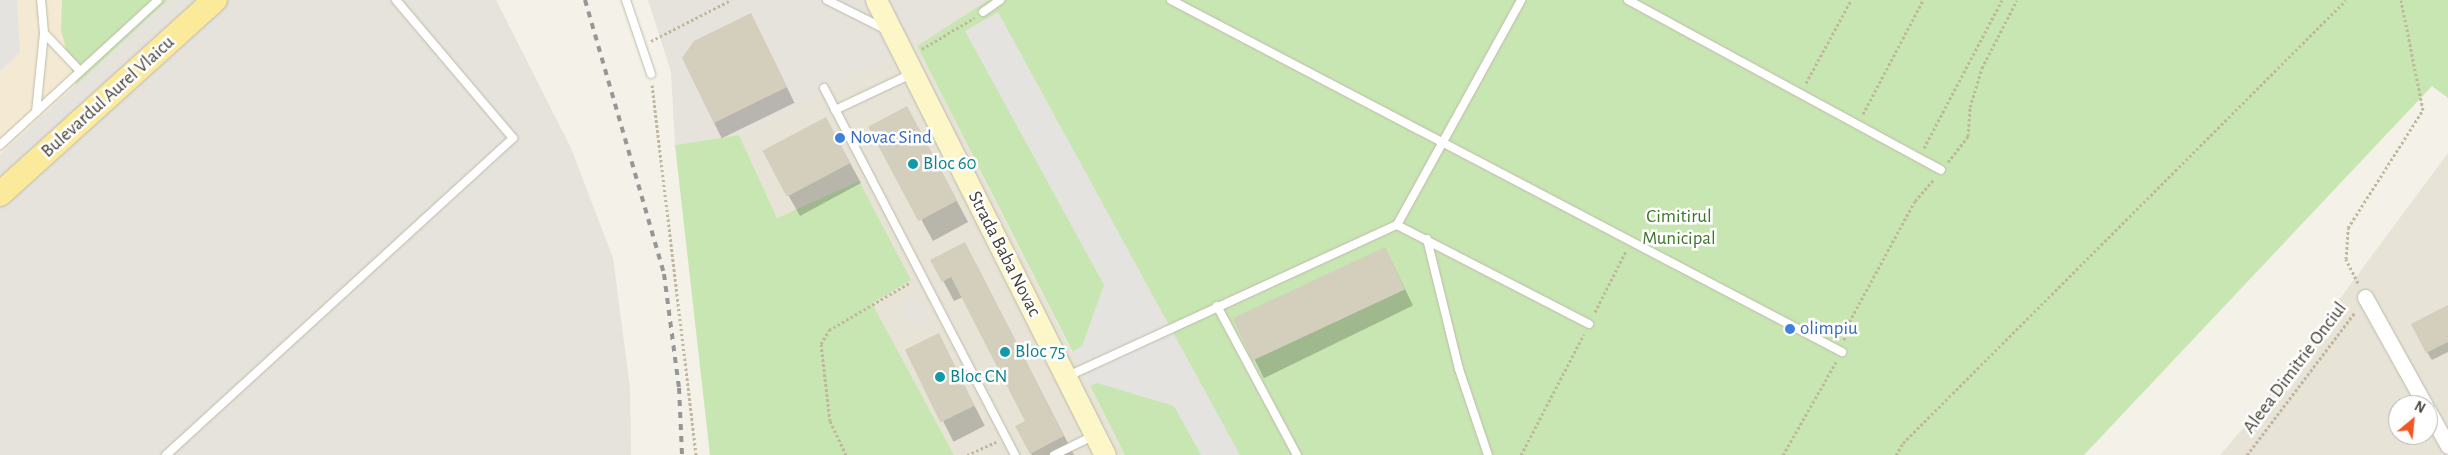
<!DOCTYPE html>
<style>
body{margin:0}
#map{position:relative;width:2448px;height:455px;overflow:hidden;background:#f3f1e8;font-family:"Alegreya Sans",sans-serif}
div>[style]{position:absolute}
.residential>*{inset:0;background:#e7e3d6}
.commercial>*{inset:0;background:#f4ead3}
.industrial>*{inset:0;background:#e6e2dc;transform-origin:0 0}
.green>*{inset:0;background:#c8e6b2}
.parking>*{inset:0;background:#e4e3df}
.shadow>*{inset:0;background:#0003;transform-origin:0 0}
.building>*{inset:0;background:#d4cebd;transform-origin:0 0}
.path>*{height:3px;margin-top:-1.5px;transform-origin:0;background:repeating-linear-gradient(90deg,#c0b79c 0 2.5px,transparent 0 5px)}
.roads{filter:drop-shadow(0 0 1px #bebaaa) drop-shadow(0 0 1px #bebaaa)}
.service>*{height:8px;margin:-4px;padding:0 4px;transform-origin:4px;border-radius:4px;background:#fff}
.minor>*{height:15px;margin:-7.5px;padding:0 7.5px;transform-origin:7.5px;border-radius:7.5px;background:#fff}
.secondary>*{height:21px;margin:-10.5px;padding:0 10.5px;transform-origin:10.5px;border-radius:10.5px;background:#fdf6c8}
.primary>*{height:24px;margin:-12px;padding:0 12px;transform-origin:12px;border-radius:12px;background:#fbea99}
.rail>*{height:4px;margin-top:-2px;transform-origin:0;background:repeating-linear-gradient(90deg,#969696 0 6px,transparent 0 12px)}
.dots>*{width:14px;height:14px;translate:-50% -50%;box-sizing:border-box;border:2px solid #fff;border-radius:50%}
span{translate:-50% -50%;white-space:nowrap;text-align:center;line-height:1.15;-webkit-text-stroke:5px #fff;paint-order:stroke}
.street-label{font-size:19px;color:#464237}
.shop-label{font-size:19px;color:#366cbe}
.left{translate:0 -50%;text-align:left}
.culture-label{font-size:19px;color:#0d838f}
.park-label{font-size:19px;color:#3f762b}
.north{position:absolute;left:2388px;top:395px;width:50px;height:50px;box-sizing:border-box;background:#fff;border:1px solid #b5b3af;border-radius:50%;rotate:28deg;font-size:14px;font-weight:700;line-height:20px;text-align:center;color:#464237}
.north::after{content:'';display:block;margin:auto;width:18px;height:22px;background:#f3571f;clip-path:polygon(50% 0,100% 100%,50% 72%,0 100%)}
</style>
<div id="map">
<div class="residential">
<i style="clip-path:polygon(917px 46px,1072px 352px,1125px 455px,954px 455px,872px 303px,859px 181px,777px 218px,739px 135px)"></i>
<i style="clip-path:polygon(evenodd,2448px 153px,2448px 455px,2220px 455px,2250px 420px,2448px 153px,2398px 405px,2428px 405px,2428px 435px,2398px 435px,2398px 405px)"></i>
</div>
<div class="commercial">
<i style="clip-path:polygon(0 0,62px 0,61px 31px,76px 85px,0 155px)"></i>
</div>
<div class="industrial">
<i style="clip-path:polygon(168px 0,496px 0,571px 148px,613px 258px,630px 388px,631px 455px,0 455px,0 155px)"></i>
<i style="clip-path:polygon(648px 0,988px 0,917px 46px,739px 135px,675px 145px,671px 72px)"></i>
<i style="left:918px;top:296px;width:27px;height:21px;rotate:63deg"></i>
</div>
<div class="green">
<i style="clip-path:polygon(62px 0,168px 0,76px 85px,61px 31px)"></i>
<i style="clip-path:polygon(988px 0,2448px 0,2448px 98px,2432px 86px,2084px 455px,1125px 455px,917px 46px)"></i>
<i style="clip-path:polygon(739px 135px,777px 218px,859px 181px,911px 280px,872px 303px,954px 455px,710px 455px,675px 145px)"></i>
</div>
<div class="parking">
<i style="clip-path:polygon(0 0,17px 0,20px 53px,0 71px)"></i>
<i style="clip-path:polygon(998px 12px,1240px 455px,1201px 455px,1174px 406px,1097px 383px,1090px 386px,1072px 352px,1082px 346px,1104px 285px,965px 31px)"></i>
</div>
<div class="shadow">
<i style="left:759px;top:30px;width:81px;height:81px;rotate:64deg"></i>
<i style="clip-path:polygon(918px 127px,968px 222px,933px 241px,922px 221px)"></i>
<i style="clip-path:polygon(837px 139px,861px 183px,800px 216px,764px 152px)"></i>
<i style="left:1385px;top:248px;width:64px;height:166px;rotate:64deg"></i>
<i style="clip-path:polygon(932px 260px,976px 264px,1074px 455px,1032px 455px,1017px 427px,1027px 422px,963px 297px,954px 301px)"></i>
<i style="clip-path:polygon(2448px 307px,2448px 352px,2432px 360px,2427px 352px)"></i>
<i style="left:938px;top:334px;width:103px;height:35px;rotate:63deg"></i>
</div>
<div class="building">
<i style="clip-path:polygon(751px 13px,787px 87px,714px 123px,682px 58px,694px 41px)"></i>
<i style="left:907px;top:106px;width:107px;height:44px;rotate:62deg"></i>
<i style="left:826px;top:117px;width:52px;height:72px;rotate:62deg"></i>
<i style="clip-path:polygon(965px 242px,1064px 436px,1030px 454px,1015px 426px,1025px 421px,951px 277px,942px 282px,930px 260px)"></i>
<i style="left:1385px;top:247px;width:47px;height:168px;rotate:65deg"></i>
<i style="clip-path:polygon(2448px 305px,2448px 342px,2426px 353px,2411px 324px)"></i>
<i style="left:939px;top:333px;width:81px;height:38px;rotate:64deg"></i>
</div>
<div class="path">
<i style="left:651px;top:41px;width:90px;rotate:-27.1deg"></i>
<i style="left:922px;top:49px;width:61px;rotate:-30.8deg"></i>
<i style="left:1806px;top:83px;width:94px;rotate:-61.5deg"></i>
<i style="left:652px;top:85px;width:373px;rotate:83.2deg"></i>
<i style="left:1863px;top:114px;width:129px;rotate:-62.2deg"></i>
<i style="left:1924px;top:148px;width:167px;rotate:-62.2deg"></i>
<i style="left:1948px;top:162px;width:33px;rotate:-52deg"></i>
<i style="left:1968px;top:136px;width:29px;rotate:-86deg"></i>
<i style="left:1970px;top:107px;width:41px;rotate:-72.9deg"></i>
<i style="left:1982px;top:68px;width:76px;rotate:-62.8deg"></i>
<i style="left:2358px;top:283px;width:27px;rotate:-117deg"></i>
<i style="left:2346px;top:259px;width:31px;rotate:-86deg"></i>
<i style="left:2348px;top:228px;width:140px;rotate:-57.6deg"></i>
<i style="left:2423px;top:110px;width:112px;rotate:-101.3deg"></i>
<i style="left:1595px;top:312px;width:68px;rotate:-63.1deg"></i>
<i style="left:1844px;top:340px;width:14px;rotate:-78deg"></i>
<i style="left:1847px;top:326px;width:142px;rotate:-61.5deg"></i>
<i style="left:1915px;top:201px;width:28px;rotate:-49deg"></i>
<i style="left:846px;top:455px;width:38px;rotate:-115deg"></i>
<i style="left:830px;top:421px;width:78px;rotate:-96.7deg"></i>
<i style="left:821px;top:344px;width:16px;rotate:-60deg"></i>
<i style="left:829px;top:330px;width:95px;rotate:-30.3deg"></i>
<i style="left:967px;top:455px;width:32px;rotate:-24deg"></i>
<i style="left:1521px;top:455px;width:136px;rotate:-62.5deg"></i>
<i style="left:1783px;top:455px;width:107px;rotate:-60.3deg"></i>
<i style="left:1896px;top:455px;width:14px;rotate:-60deg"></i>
<i style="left:1903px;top:443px;width:626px;rotate:-45deg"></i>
<i style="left:2247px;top:455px;width:179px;rotate:-52.9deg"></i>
</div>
<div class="roads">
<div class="service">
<i style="left:626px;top:0;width:78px;rotate:71.3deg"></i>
<i style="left:827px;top:0;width:65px;rotate:26.6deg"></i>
<i style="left:1171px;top:0;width:758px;rotate:27.68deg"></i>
<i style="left:1628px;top:0;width:356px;rotate:28.5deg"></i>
<i style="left:983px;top:12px;width:21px;rotate:-35deg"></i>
<i style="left:44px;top:33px;width:52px;rotate:46.5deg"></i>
<i style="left:824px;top:88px;width:414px;rotate:62.5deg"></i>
<i style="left:835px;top:110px;width:84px;rotate:-25.3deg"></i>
<i style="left:36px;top:112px;width:79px;rotate:-84.2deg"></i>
<i style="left:44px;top:33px;width:33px;rotate:-95deg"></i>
<i style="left:0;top:145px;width:214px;rotate:-42.5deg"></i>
<i style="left:1397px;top:225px;width:257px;rotate:-61.1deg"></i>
<i style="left:1427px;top:239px;width:134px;rotate:76.2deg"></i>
<i style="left:1459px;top:369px;width:91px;rotate:71.4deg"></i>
<i style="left:1217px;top:306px;width:169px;rotate:61.8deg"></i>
<i style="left:1066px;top:377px;width:364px;rotate:-24.7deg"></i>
<i style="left:1397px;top:225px;width:216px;rotate:27.3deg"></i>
<i style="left:166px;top:455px;width:470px;rotate:-42.4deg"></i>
<i style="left:513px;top:138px;width:181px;rotate:-130.3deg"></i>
<i style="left:1054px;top:455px;width:43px;rotate:-26deg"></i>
</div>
<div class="minor">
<i style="left:2365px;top:297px;width:124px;rotate:60.9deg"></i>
<i style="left:2428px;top:410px;width:41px;rotate:60.9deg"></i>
</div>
<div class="secondary">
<i style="left:876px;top:0;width:509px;rotate:63.28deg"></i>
</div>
<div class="primary">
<i style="left:0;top:194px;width:290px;rotate:-42.1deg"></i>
</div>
</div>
<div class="rail">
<i style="left:585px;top:0;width:285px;rotate:73.9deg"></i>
<i style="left:664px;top:274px;width:115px;rotate:82.5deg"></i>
<i style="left:679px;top:388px;width:67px;rotate:87.4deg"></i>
</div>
<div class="dots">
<i style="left:840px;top:138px;background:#3f7fe0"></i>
<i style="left:913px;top:164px;background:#0f9aa8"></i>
<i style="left:1790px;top:329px;background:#3f7fe0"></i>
<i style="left:1005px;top:352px;background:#0f9aa8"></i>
<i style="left:940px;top:377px;background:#0f9aa8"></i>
</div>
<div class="street-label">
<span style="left:108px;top:97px;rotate:-42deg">Bulevardul Aurel Vlaicu</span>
<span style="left:1004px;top:254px;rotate:63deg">Strada Baba Novac</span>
<span style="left:2295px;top:368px;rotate:-53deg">Aleea Dimitrie Onciul</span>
</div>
<div class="shop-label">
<span class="left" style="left:850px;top:138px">Novac Sind</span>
<span class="left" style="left:1800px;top:329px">olimpiu</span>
</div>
<div class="culture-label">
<span class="left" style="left:923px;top:164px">Bloc 60</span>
<span class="left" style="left:1015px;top:352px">Bloc 75</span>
<span class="left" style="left:950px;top:377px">Bloc CN</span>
</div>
<div class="park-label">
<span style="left:1679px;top:228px">Cimitirul<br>Municipal</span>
</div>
<div class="north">N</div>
</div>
